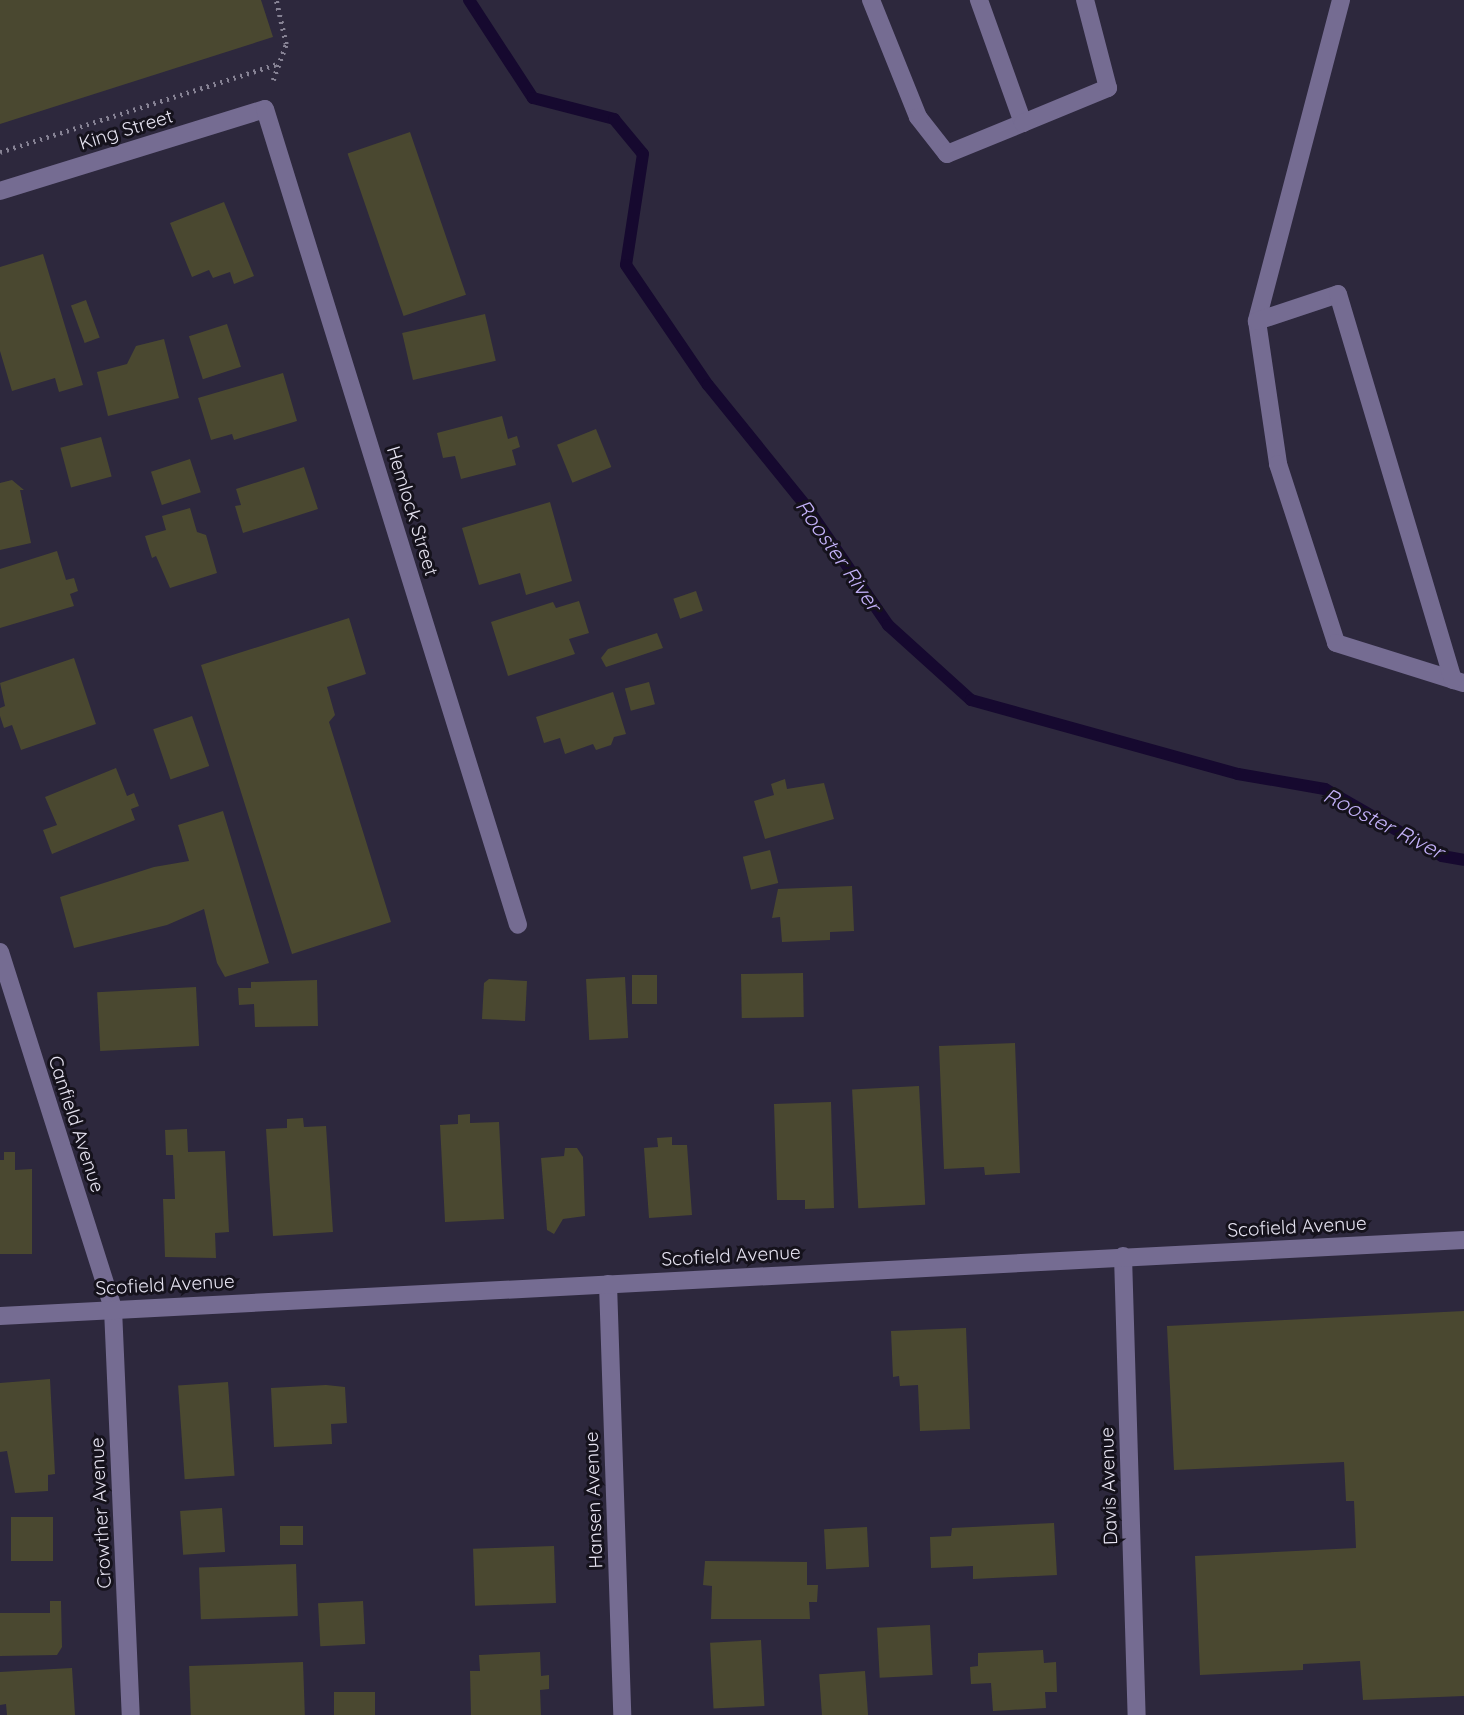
<!DOCTYPE html>
<style>
body{margin:0}
#map{position:relative;width:1464px;height:1715px;overflow:hidden;background:#2d283d;font-family:Quicksand,sans-serif}
div>[style]{position:absolute}
.stream>*{height:12px;margin:-6px;padding:0 6px;transform-origin:6px;border-radius:6px;background:#16092f}
.building>*{inset:0;background:#4a4830;transform-origin:0 0}
.path>*{height:4.5px;margin-top:-2.25px;transform-origin:0;background:repeating-linear-gradient(90deg,#868294 0 2px,transparent 0 7px)}
.minor>*{height:18px;margin:-9px;padding:0 9px;transform-origin:9px;border-radius:9px;background:#756c92}
span{translate:-50% -50%;white-space:nowrap;text-align:center;line-height:1.15;-webkit-text-stroke:6px #15121c;paint-order:stroke}
.street-label{font-size:19px;color:#e6e3f1}
.water-label{font-size:21px;color:#c4b2fa;font-style:italic}
</style>
<div id="map">
<div class="stream">
<i style="left:469px;top:0;width:117px;rotate:56.9deg"></i>
<i style="left:533px;top:98px;width:84px;rotate:14.5deg"></i>
<i style="left:614px;top:119px;width:45px;rotate:50.4deg"></i>
<i style="left:643px;top:154px;width:112px;rotate:98.7deg"></i>
<i style="left:626px;top:265px;width:145px;rotate:55.7deg"></i>
<i style="left:708px;top:385px;width:156px;rotate:51deg"></i>
<i style="left:806px;top:506px;width:145px;rotate:55.4deg"></i>
<i style="left:888px;top:625px;width:112px;rotate:42.1deg"></i>
<i style="left:971px;top:700px;width:277px;rotate:15.5deg"></i>
<i style="left:1238px;top:774px;width:88px;rotate:9.8deg"></i>
<i style="left:1325px;top:789px;width:135px;rotate:29.8deg"></i>
<i style="left:1442px;top:856px;width:22px;rotate:10deg"></i>
</div>
<div class="building">
<i style="clip-path:polygon(0 0,261px 0,273px 37px,0 124px)"></i>
<i style="left:410px;top:132px;width:172px;height:66px;rotate:71deg"></i>
<i style="clip-path:polygon(224px 202px,254px 276px,234px 284px,230px 272px,213px 278px,209px 270px,192px 277px,170px 223px)"></i>
<i style="clip-path:polygon(43px 254px,83px 385px,59px 392px,55px 378px,12px 391px,0 351px,0 267px)"></i>
<i style="left:86px;top:300px;width:40px;height:16px;rotate:70deg"></i>
<i style="left:485px;top:314px;width:48px;height:85px;rotate:77deg"></i>
<i style="left:227px;top:324px;width:45px;height:40px;rotate:72deg"></i>
<i style="clip-path:polygon(164px 339px,179px 398px,108px 416px,97px 372px,127px 364px,136px 346px)"></i>
<i style="clip-path:polygon(283px 373px,297px 421px,234px 440px,232px 434px,211px 440px,198px 398px)"></i>
<i style="clip-path:polygon(502px 416px,508px 439px,517px 436px,520px 447px,512px 450px,516px 465px,461px 479px,455px 456px,443px 458px,437px 433px)"></i>
<i style="left:596px;top:429px;width:41px;height:42px;rotate:68deg"></i>
<i style="left:101px;top:437px;width:41px;height:42px;rotate:75deg"></i>
<i style="left:190px;top:459px;width:35px;height:41px;rotate:72deg"></i>
<i style="clip-path:polygon(304px 467px,318px 509px,243px 533px,235px 506px,241px 505px,236px 489px)"></i>
<i style="clip-path:polygon(12px 480px,24px 490px,20px 490px,31px 543px,0 550px,0 483px)"></i>
<i style="clip-path:polygon(550px 502px,572px 581px,526px 595px,520px 573px,479px 585px,462px 528px)"></i>
<i style="clip-path:polygon(190px 508px,197px 532px,206px 535px,217px 573px,170px 588px,156px 556px,152px 558px,145px 536px,166px 530px,162px 516px)"></i>
<i style="clip-path:polygon(57px 551px,66px 580px,74px 578px,78px 591px,70px 594px,74px 606px,0 628px,0 569px)"></i>
<i style="left:696px;top:591px;width:21px;height:24px;rotate:71deg"></i>
<i style="clip-path:polygon(579px 601px,589px 633px,569px 639px,575px 654px,508px 676px,491px 622px,553px 602px,556px 608px)"></i>
<i style="clip-path:polygon(349px 618px,366px 674px,327px 687px,335px 715px,329px 722px,391px 922px,292px 954px,201px 665px)"></i>
<i style="clip-path:polygon(657px 633px,663px 648px,606px 667px,601px 658px,608px 649px)"></i>
<i style="clip-path:polygon(74px 658px,96px 724px,21px 750px,12px 725px,4px 728px,0 716px,0 708px,5px 706px,0 683px)"></i>
<i style="left:649px;top:682px;width:23px;height:25px;rotate:75deg"></i>
<i style="clip-path:polygon(613px 692px,626px 734px,614px 737px,611px 745px,596px 750px,593px 744px,565px 754px,560px 738px,544px 743px,536px 717px)"></i>
<i style="left:192px;top:716px;width:53px;height:41px;rotate:71deg"></i>
<i style="clip-path:polygon(116px 768px,127px 796px,134px 793px,139px 806px,131px 809px,135px 820px,52px 854px,43px 830px,57px 825px,45px 797px)"></i>
<i style="clip-path:polygon(785px 779px,787px 789px,824px 783px,834px 819px,765px 839px,754px 801px,774px 795px,771px 784px)"></i>
<i style="clip-path:polygon(223px 811px,269px 963px,225px 977px,217px 963px,204px 909px,167px 925px,74px 948px,60px 897px,154px 867px,189px 861px,178px 825px)"></i>
<i style="left:770px;top:850px;width:34px;height:28px;rotate:76deg"></i>
<i style="clip-path:polygon(852px 886px,854px 931px,830px 932px,830px 940px,782px 942px,780px 917px,772px 918px,778px 889px)"></i>
<i style="left:803px;top:973px;width:44px;height:62px;rotate:89deg"></i>
<i style="left:632px;top:975px;width:25px;height:29px"></i>
<i style="left:625px;top:977px;width:61px;height:39px;rotate:87deg"></i>
<i style="clip-path:polygon(489px 979px,527px 981px,525px 1021px,482px 1019px,484px 983px)"></i>
<i style="clip-path:polygon(317px 980px,318px 1026px,255px 1027px,254px 1004px,239px 1005px,238px 988px,251px 988px,251px 982px)"></i>
<i style="left:196px;top:987px;width:59px;height:99px;rotate:87deg"></i>
<i style="clip-path:polygon(1015px 1043px,1020px 1173px,985px 1175px,984px 1167px,944px 1169px,939px 1046px)"></i>
<i style="left:919px;top:1086px;width:119px;height:67px;rotate:87deg"></i>
<i style="clip-path:polygon(831px 1102px,834px 1208px,805px 1209px,805px 1200px,777px 1200px,774px 1104px)"></i>
<i style="clip-path:polygon(470px 1114px,470px 1123px,499px 1122px,504px 1219px,445px 1222px,440px 1125px,458px 1124px,458px 1115px)"></i>
<i style="clip-path:polygon(303px 1118px,304px 1127px,326px 1126px,333px 1232px,273px 1236px,266px 1129px,287px 1128px,287px 1119px)"></i>
<i style="clip-path:polygon(187px 1129px,188px 1152px,225px 1151px,229px 1232px,215px 1233px,216px 1258px,165px 1257px,163px 1199px,175px 1199px,173px 1155px,166px 1155px,165px 1130px)"></i>
<i style="clip-path:polygon(672px 1137px,672px 1145px,687px 1145px,692px 1215px,649px 1218px,644px 1148px,658px 1147px,657px 1138px)"></i>
<i style="clip-path:polygon(565px 1148px,577px 1148px,583px 1157px,585px 1216px,563px 1219px,554px 1234px,547px 1230px,541px 1158px,564px 1156px)"></i>
<i style="clip-path:polygon(4px 1152px,15px 1152px,15px 1170px,32px 1169px,32px 1254px,0 1254px,0 1160px,4px 1160px)"></i>
<i style="clip-path:polygon(1464px 1311px,1464px 1696px,1363px 1700px,1360px 1661px,1303px 1664px,1303px 1670px,1200px 1675px,1195px 1556px,1356px 1548px,1354px 1501px,1346px 1501px,1344px 1462px,1174px 1470px,1167px 1326px)"></i>
<i style="clip-path:polygon(966px 1328px,970px 1429px,920px 1431px,918px 1385px,900px 1386px,899px 1376px,893px 1377px,891px 1331px)"></i>
<i style="clip-path:polygon(50px 1379px,55px 1474px,48px 1475px,48px 1491px,15px 1493px,7px 1451px,0 1452px,0 1383px)"></i>
<i style="left:228px;top:1382px;width:94px;height:50px;rotate:86deg"></i>
<i style="clip-path:polygon(326px 1385px,345px 1387px,347px 1423px,331px 1424px,332px 1444px,274px 1447px,271px 1388px)"></i>
<i style="left:222px;top:1508px;width:44px;height:42px;rotate:86deg"></i>
<i style="left:11px;top:1517px;width:42px;height:44px"></i>
<i style="clip-path:polygon(1054px 1523px,1057px 1575px,973px 1579px,973px 1566px,931px 1568px,930px 1537px,951px 1536px,952px 1528px)"></i>
<i style="left:303px;top:1526px;width:19px;height:23px;rotate:90deg"></i>
<i style="left:867px;top:1527px;width:40px;height:43px;rotate:87deg"></i>
<i style="left:554px;top:1546px;width:57px;height:81px;rotate:88deg"></i>
<i style="clip-path:polygon(705px 1561px,807px 1562px,807px 1585px,818px 1585px,817px 1602px,809px 1602px,810px 1619px,711px 1619px,712px 1586px,703px 1585px)"></i>
<i style="left:296px;top:1564px;width:52px;height:97px;rotate:88deg"></i>
<i style="clip-path:polygon(50px 1601px,61px 1601px,62px 1647px,57px 1655px,0 1656px,0 1613px,50px 1613px)"></i>
<i style="left:363px;top:1601px;width:43px;height:45px;rotate:87deg"></i>
<i style="left:930px;top:1625px;width:50px;height:53px;rotate:87deg"></i>
<i style="left:761px;top:1640px;width:66px;height:51px;rotate:87deg"></i>
<i style="clip-path:polygon(1043px 1650px,1044px 1663px,1056px 1662px,1057px 1692px,1045px 1692px,1046px 1708px,993px 1711px,991px 1683px,971px 1684px,970px 1667px,978px 1666px,978px 1653px)"></i>
<i style="clip-path:polygon(540px 1652px,541px 1676px,549px 1675px,549px 1689px,540px 1690px,541px 1715px,471px 1715px,470px 1671px,480px 1671px,479px 1655px)"></i>
<i style="left:303px;top:1662px;width:53px;height:114px;rotate:88deg"></i>
<i style="clip-path:polygon(72px 1668px,75px 1715px,7px 1715px,6px 1704px,0 1705px,0 1672px)"></i>
<i style="left:865px;top:1671px;width:44px;height:46px;rotate:86deg"></i>
<i style="left:375px;top:1692px;width:23px;height:41px;rotate:90deg"></i>
</div>
<div class="path">
<i style="left:273px;top:80px;width:38px;rotate:-70deg"></i>
<i style="left:286px;top:44px;width:45px;rotate:-102.8deg"></i>
<i style="left:0;top:152px;width:292px;rotate:-17.6deg"></i>
</div>
<div class="minor">
<i style="left:871px;top:0;width:126px;rotate:68.1deg"></i>
<i style="left:918px;top:117px;width:47px;rotate:51.9deg"></i>
<i style="left:947px;top:154px;width:82px;rotate:-22.2deg"></i>
<i style="left:1023px;top:123px;width:131px;rotate:-109.7deg"></i>
<i style="left:1341px;top:0;width:332px;rotate:104.7deg"></i>
<i style="left:1257px;top:321px;width:145px;rotate:81.6deg"></i>
<i style="left:1278px;top:464px;width:188px;rotate:72deg"></i>
<i style="left:1336px;top:643px;width:134px;rotate:17.4deg"></i>
<i style="left:1023px;top:123px;width:92px;rotate:-22.4deg"></i>
<i style="left:1108px;top:88px;width:91px;rotate:-104.6deg"></i>
<i style="left:0;top:191px;width:277px;rotate:-17.2deg"></i>
<i style="left:265px;top:109px;width:854px;rotate:72.77deg"></i>
<i style="left:1257px;top:321px;width:85px;rotate:-18.4deg"></i>
<i style="left:1338px;top:294px;width:403px;rotate:73.4deg"></i>
<i style="left:0;top:952px;width:374px;rotate:72.4deg"></i>
<i style="left:113px;top:1309px;width:406px;rotate:87.5deg"></i>
<i style="left:1123px;top:1256px;width:459px;rotate:88.3deg"></i>
<i style="left:608px;top:1284px;width:431px;rotate:88.1deg"></i>
<i style="left:0;top:1316px;width:1466px;rotate:-2.97deg"></i>
</div>
<div class="street-label">
<span style="left:126px;top:130px;rotate:-17deg">King Street</span>
<span style="left:412px;top:511px;rotate:73deg">Hemlock Street</span>
<span style="left:76px;top:1124px;rotate:72deg">Canfield Avenue</span>
<span style="left:1297px;top:1227px;rotate:-3deg">Scofield Avenue</span>
<span style="left:731px;top:1256px;rotate:-3deg">Scofield Avenue</span>
<span style="left:165px;top:1285px;rotate:-3deg">Scofield Avenue</span>
<span style="left:1109px;top:1486px;rotate:-92deg">Davis Avenue</span>
<span style="left:594px;top:1500px;rotate:-92deg">Hansen Avenue</span>
<span style="left:101px;top:1513px;rotate:-93deg">Crowther Avenue</span>
</div>
<div class="water-label">
<span style="left:839px;top:555px;rotate:55deg">Rooster River</span>
<span style="left:1384px;top:823px;rotate:27deg">Rooster River</span>
</div>
</div>
